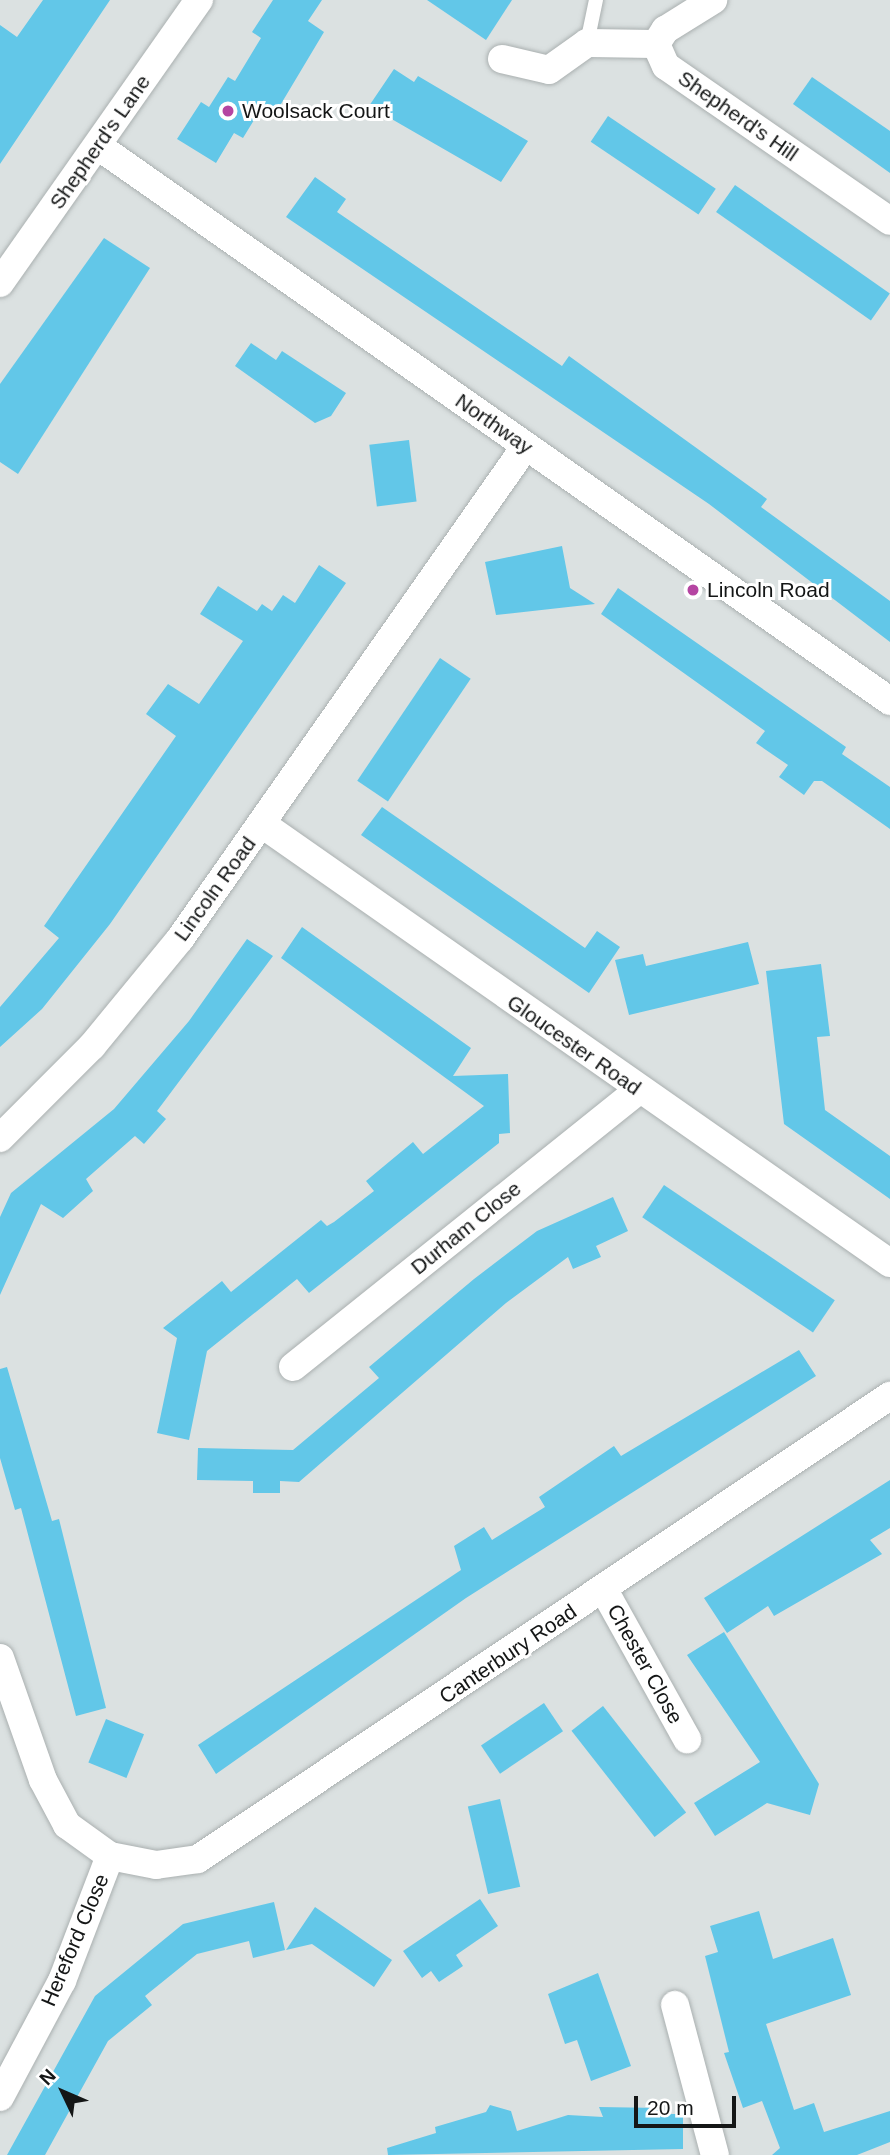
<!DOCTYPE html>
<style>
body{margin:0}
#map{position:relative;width:890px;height:2155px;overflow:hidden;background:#dbe1e1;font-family:Helvetica,sans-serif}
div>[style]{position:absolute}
.building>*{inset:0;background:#62c7e8;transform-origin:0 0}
.roads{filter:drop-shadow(0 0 2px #aab0b0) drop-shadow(0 0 2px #aab0b0)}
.lane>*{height:14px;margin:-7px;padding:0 7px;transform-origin:7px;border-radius:7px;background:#fff}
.street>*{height:28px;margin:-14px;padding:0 14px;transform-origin:14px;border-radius:14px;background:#fff}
.dots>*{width:19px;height:19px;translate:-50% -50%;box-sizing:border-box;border:4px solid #fff;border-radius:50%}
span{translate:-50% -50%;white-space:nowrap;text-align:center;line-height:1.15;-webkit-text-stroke:6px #fff;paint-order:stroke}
.poi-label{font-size:21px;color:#141616}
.left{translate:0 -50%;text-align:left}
.street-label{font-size:21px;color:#141616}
.north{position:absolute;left:28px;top:2057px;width:70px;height:70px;-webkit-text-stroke:5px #fff;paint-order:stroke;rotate:314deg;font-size:19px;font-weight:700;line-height:28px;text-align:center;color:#141616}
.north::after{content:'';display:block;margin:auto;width:24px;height:32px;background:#141616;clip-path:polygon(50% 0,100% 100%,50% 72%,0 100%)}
.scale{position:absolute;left:634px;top:2096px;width:102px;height:32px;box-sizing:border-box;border:4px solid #141616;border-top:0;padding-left:9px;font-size:21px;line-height:24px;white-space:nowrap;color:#141616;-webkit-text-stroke:5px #fff;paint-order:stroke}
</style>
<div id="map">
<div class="building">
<i style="clip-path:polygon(43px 0,110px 0,0 164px,0 25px,17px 37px)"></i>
<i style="clip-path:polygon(273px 0,322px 0,308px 21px,324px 32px,275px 114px,262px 107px,243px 138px,234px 133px,216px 163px,177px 139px,201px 102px,209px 107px,228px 77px,235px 81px,261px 38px,252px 32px)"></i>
<i style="clip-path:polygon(427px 0,512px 0,486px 40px)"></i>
<i style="clip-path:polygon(394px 69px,414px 82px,418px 76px,528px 141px,501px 182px,369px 106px)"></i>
<i style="clip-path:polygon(812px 77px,890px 131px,890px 173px,793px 104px)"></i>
<i style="left:608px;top:116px;width:130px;height:31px;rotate:34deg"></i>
<i style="clip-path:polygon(315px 177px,346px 199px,337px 212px,562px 366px,569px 356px,767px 499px,761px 507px,890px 601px,890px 642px,709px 504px,286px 217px)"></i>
<i style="left:735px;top:185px;width:189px;height:33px;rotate:35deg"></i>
<i style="clip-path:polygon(104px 238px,150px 268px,18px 474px,0 462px,0 384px)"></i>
<i style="clip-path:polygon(251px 343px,276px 360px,282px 351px,346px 393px,331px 416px,315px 423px,235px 366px)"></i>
<i style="left:409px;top:440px;width:62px;height:40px;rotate:83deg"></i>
<i style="clip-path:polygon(562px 546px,570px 588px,595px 604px,496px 615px,485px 562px)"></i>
<i style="clip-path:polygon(319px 565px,346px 583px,110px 924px,42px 1009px,0 1047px,0 1007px,59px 938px,44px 926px,176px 736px,146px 714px,168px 684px,199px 704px,243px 641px,200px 614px,218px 586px,257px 611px,262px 604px,272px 611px,283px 595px,295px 603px)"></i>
<i style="clip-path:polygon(618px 588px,846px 747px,842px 754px,890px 787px,890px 829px,822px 781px,814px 781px,804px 795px,779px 777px,788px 765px,756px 743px,765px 731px,601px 614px)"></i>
<i style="left:440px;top:658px;width:37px;height:148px;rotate:34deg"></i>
<i style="clip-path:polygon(382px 807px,585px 948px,597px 931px,620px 947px,589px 993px,361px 835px)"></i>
<i style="clip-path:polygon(302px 927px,471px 1048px,453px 1076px,508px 1074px,510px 1133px,499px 1134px,499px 1143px,309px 1293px,297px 1279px,207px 1351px,189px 1440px,157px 1433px,177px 1338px,163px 1328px,222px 1281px,231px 1292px,321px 1220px,327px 1226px,334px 1222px,374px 1191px,366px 1181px,413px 1142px,423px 1154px,484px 1106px,281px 958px)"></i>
<i style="clip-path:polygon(247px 939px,273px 956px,157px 1111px,166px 1119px,144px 1144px,135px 1136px,86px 1179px,93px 1191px,63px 1218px,41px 1204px,0 1295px,0 1217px,11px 1193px,114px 1109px,189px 1021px)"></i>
<i style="clip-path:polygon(748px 942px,759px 984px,629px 1015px,615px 960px,643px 954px,646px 966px)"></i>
<i style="clip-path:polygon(821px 964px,830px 1036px,817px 1037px,825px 1110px,890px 1156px,890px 1199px,784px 1124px,766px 971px)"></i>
<i style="left:664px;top:1185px;width:206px;height:39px;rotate:34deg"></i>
<i style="clip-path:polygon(613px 1197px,628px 1231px,596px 1246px,601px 1257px,573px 1269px,568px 1257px,506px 1303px,299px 1482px,280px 1481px,280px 1493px,253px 1493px,253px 1481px,197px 1480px,198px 1448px,293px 1450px,379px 1378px,369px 1367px,474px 1279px,537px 1231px)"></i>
<i style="clip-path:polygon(799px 1350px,816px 1376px,466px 1598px,216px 1774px,198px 1745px,461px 1570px,454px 1546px,484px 1527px,492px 1540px,545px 1507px,539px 1497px,614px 1446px,621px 1456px)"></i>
<i style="clip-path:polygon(7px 1367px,52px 1521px,59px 1519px,106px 1708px,76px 1716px,21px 1508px,15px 1510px,0 1458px,0 1369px)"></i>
<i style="clip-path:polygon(890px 1480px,890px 1528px,870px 1540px,882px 1554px,774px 1616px,768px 1606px,727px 1633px,704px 1598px)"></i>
<i style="clip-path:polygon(724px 1632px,819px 1784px,810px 1815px,767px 1803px,715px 1836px,694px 1803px,760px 1762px,687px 1655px)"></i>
<i style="left:544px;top:1703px;width:34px;height:76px;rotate:56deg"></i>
<i style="left:603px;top:1706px;width:135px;height:40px;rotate:52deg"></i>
<i style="left:106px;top:1719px;width:41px;height:47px;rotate:22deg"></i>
<i style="left:500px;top:1799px;width:90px;height:33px;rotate:77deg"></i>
<i style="clip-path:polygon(480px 1899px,498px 1926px,456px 1955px,463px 1966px,439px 1982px,431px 1971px,422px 1978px,403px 1951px)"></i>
<i style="clip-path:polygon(274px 1902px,285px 1950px,253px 1958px,249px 1941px,197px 1954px,145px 1996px,152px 2005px,108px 2041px,45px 2155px,7px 2155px,95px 1996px,183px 1924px)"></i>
<i style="clip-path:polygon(315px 1907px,392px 1960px,374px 1987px,312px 1944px,286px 1950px)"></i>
<i style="clip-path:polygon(759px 1911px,773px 1959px,833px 1938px,851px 1995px,766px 2024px,794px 2110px,814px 2103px,824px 2132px,890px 2111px,890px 2142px,857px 2155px,772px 2155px,780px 2148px,762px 2101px,743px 2108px,724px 2053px,729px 2052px,705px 1956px,718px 1952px,710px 1926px)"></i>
<i style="clip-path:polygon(598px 1973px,631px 2066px,591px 2081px,577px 2040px,565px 2044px,548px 1994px)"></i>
<i style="clip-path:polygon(490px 2105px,511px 2111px,517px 2131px,568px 2115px,603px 2117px,599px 2107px,660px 2108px,660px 2114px,683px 2114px,683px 2149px,388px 2155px,387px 2148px,436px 2133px,435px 2127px,486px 2112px)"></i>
</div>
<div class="roads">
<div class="lane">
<i style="left:587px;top:43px;width:44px;rotate:-78.2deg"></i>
</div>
<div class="street">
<i style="left:656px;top:44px;width:24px;rotate:66deg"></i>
<i style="left:666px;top:66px;width:272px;rotate:34.7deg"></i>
<i style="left:656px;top:44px;width:17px;rotate:-57deg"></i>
<i style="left:665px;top:30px;width:57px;rotate:-32deg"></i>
<i style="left:502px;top:59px;width:48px;rotate:13.2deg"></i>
<i style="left:549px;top:70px;width:47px;rotate:-35.4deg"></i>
<i style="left:587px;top:43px;width:69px;rotate:0.8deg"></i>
<i style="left:98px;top:146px;width:967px;rotate:35.02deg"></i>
<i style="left:0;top:283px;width:346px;rotate:-54.9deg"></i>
<i style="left:262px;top:824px;width:766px;rotate:34.96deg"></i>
<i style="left:0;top:1138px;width:130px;rotate:-45deg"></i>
<i style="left:92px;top:1046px;width:139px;rotate:-50.6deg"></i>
<i style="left:180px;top:939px;width:601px;rotate:-54.96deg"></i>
<i style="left:293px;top:1367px;width:443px;rotate:-38.7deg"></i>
<i style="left:604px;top:1590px;width:171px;rotate:60.9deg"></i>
<i style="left:0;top:1658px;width:129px;rotate:70.6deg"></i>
<i style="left:43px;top:1780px;width:51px;rotate:61.9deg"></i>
<i style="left:67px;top:1825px;width:53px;rotate:35.8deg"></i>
<i style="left:110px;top:1856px;width:47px;rotate:11.1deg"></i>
<i style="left:156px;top:1865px;width:42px;rotate:-8.1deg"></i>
<i style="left:198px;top:1859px;width:833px;rotate:-33.79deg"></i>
<i style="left:675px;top:2005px;width:155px;rotate:75.1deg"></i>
<i style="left:0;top:2097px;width:132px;rotate:-61.9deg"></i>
<i style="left:62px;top:1981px;width:134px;rotate:-69deg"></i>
</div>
</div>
<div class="dots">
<i style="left:228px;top:111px;background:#b545a2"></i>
<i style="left:693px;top:590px;background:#b545a2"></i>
</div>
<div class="poi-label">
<span class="left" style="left:242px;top:111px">Woolsack Court</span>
<span class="left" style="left:707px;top:590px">Lincoln Road</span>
</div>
<div class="street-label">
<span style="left:738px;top:116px;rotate:35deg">Shepherd's Hill</span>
<span style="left:100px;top:142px;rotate:-55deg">Shepherd's Lane</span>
<span style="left:494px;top:424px;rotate:35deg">Northway</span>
<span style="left:215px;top:889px;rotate:-54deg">Lincoln Road</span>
<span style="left:574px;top:1045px;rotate:35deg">Gloucester Road</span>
<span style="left:466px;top:1228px;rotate:-39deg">Durham Close</span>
<span style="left:508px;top:1654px;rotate:-34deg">Canterbury Road</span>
<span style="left:645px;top:1664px;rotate:61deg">Chester Close</span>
<span style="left:75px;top:1940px;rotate:-67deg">Hereford Close</span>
</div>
<div class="north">N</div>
<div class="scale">20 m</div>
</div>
